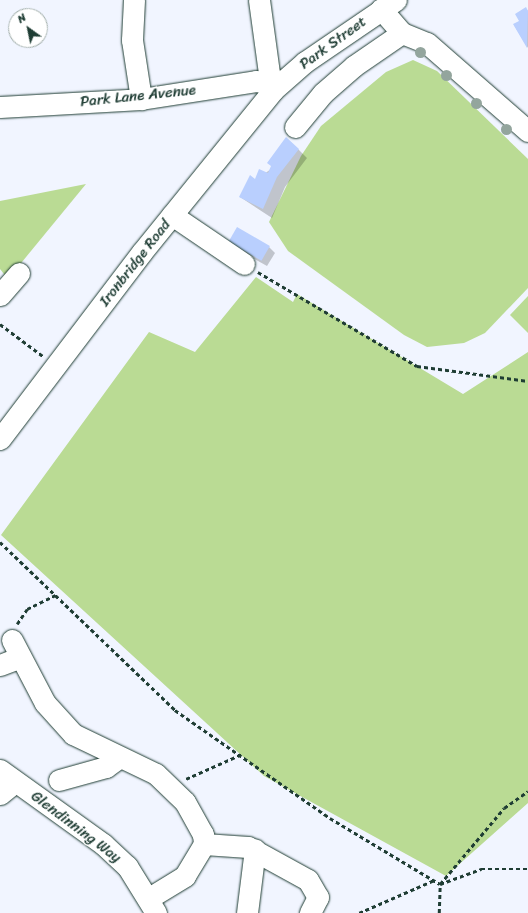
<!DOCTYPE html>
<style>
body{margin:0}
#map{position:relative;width:528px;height:913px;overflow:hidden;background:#f1f5ff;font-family:Sriracha,sans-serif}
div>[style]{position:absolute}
.green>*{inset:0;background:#badb94}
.shadow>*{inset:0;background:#0003}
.building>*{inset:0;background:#b9cffe;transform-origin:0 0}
.path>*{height:2.5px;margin-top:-1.25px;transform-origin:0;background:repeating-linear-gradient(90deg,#1f3d34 0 4px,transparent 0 7px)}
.roads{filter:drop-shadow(0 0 1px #1f3d34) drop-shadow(0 0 1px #1f3d34)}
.minor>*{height:21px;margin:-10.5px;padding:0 10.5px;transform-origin:10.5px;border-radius:10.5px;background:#fff}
.trees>*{width:11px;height:11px;margin:-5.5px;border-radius:50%;background:#93a59d}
span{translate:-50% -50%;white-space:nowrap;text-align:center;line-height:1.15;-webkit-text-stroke:3px #fff;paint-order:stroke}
.street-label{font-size:15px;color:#1f3d34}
.north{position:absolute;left:8px;top:8px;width:40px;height:40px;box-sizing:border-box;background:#fff;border:1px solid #a5b1ae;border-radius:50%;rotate:327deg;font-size:11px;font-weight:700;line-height:16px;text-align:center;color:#1f3d34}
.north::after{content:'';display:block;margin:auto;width:14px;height:18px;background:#1f3d34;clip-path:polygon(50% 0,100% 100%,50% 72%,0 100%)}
</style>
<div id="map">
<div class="green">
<i style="clip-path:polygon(413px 60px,437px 71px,528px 159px,528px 288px,485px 333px,464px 343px,427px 347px,404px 335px,288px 251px,269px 222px,301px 156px,321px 126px,386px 72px)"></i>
<i style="clip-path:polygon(86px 184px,8px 279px,0 269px,0 201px)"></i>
<i style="clip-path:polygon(256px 277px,293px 302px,297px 294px,463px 394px,528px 352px,528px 803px,446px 876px,264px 776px,1px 535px,149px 332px,195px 352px)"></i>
<i style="clip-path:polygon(528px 296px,528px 333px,510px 315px)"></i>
</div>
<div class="shadow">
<i style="clip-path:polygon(526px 9px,528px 11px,528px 48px,514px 25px,521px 21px)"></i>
<i style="clip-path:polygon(298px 149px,307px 158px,285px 187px,272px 218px,240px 197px,256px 180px)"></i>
<i style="clip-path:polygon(269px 247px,275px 253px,267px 266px,235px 248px)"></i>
</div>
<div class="building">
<i style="clip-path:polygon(526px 7px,528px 11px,527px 48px,513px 24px,519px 21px,515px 14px)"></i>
<i style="clip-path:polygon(286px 137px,299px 149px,277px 177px,263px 209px,239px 197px,250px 175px,255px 179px,259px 169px,268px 173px,271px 166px,267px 163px)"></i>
<i style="left:237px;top:227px;width:38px;height:17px;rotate:30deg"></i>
</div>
<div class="path">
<i style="left:258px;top:272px;width:185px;rotate:30.6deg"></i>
<i style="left:417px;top:366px;width:112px;rotate:7.7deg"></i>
<i style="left:0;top:324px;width:54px;rotate:36.7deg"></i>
<i style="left:0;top:542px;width:243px;rotate:43.8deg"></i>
<i style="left:175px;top:710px;width:189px;rotate:34.9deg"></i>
<i style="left:330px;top:818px;width:128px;rotate:31deg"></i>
<i style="left:440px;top:884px;width:44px;rotate:-20.1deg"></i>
<i style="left:481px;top:869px;width:47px"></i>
<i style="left:17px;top:624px;width:18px;rotate:-56deg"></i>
<i style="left:27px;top:609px;width:32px;rotate:-26deg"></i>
<i style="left:186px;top:779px;width:61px;rotate:-24.1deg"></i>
<i style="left:359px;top:913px;width:82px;rotate:-23.7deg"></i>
<i style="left:439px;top:913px;width:29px;rotate:-88deg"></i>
<i style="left:440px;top:884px;width:99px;rotate:-49.9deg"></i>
<i style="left:504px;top:808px;width:29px;rotate:-35deg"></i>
</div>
<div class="roads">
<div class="minor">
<i style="left:134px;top:0;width:40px;rotate:92.9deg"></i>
<i style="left:132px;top:40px;width:60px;rotate:81.3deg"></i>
<i style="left:259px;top:0;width:74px;rotate:82.2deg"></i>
<i style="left:269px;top:73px;width:10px;rotate:107deg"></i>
<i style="left:381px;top:9px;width:32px;rotate:49deg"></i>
<i style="left:402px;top:33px;width:27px;rotate:22deg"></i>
<i style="left:427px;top:43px;width:134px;rotate:41.1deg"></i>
<i style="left:0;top:107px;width:141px;rotate:-3.2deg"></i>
<i style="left:141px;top:99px;width:116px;rotate:-8.9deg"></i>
<i style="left:256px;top:81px;width:10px;rotate:11deg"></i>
<i style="left:266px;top:83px;width:10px;rotate:45deg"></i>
<i style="left:295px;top:127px;width:44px;rotate:-50.5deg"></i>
<i style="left:323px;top:93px;width:41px;rotate:-41.1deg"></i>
<i style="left:354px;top:66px;width:58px;rotate:-34.5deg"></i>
<i style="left:172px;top:215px;width:87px;rotate:34.2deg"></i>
<i style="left:0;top:295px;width:29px;rotate:-49deg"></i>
<i style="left:0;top:439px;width:235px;rotate:-52.8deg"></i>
<i style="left:142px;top:252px;width:208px;rotate:-51deg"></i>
<i style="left:273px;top:90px;width:43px;rotate:-41.2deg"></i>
<i style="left:305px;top:62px;width:110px;rotate:-34.3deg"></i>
<i style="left:12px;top:640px;width:71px;rotate:62.4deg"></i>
<i style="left:45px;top:703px;width:42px;rotate:47.9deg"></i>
<i style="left:73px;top:734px;width:92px;rotate:25.7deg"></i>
<i style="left:156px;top:774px;width:40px;rotate:44deg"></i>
<i style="left:185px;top:802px;width:37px;rotate:61deg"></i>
<i style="left:203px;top:834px;width:10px;rotate:84deg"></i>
<i style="left:204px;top:844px;width:37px;rotate:121deg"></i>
<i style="left:185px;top:876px;width:42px;rotate:148.6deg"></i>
<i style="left:0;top:665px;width:22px;rotate:-21deg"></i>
<i style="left:0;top:770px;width:127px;rotate:35.7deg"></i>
<i style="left:103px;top:844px;width:33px;rotate:43deg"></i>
<i style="left:127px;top:866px;width:55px;rotate:58.3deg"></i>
<i style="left:59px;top:780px;width:49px;rotate:-15.5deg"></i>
<i style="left:106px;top:767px;width:17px;rotate:-36deg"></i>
<i style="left:0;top:794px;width:19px;rotate:-39deg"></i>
<i style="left:204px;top:844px;width:44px;rotate:3.9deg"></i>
<i style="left:248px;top:847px;width:68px;rotate:28.8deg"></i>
<i style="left:308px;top:880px;width:20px;rotate:60deg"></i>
<i style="left:318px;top:897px;width:18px;rotate:117deg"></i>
<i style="left:247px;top:913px;width:64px;rotate:-82.9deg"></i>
</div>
</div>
<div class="trees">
<i style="left:420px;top:52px"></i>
<i style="left:446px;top:75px"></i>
<i style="left:476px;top:103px"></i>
<i style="left:506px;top:129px"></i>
</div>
<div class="street-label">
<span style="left:333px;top:43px;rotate:-36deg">Park Street</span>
<span style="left:138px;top:96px;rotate:-6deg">Park Lane Avenue</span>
<span style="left:135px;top:263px;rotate:-52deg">Ironbridge Road</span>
<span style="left:76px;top:827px;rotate:37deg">Glendinning Way</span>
</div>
<div class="north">N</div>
</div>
